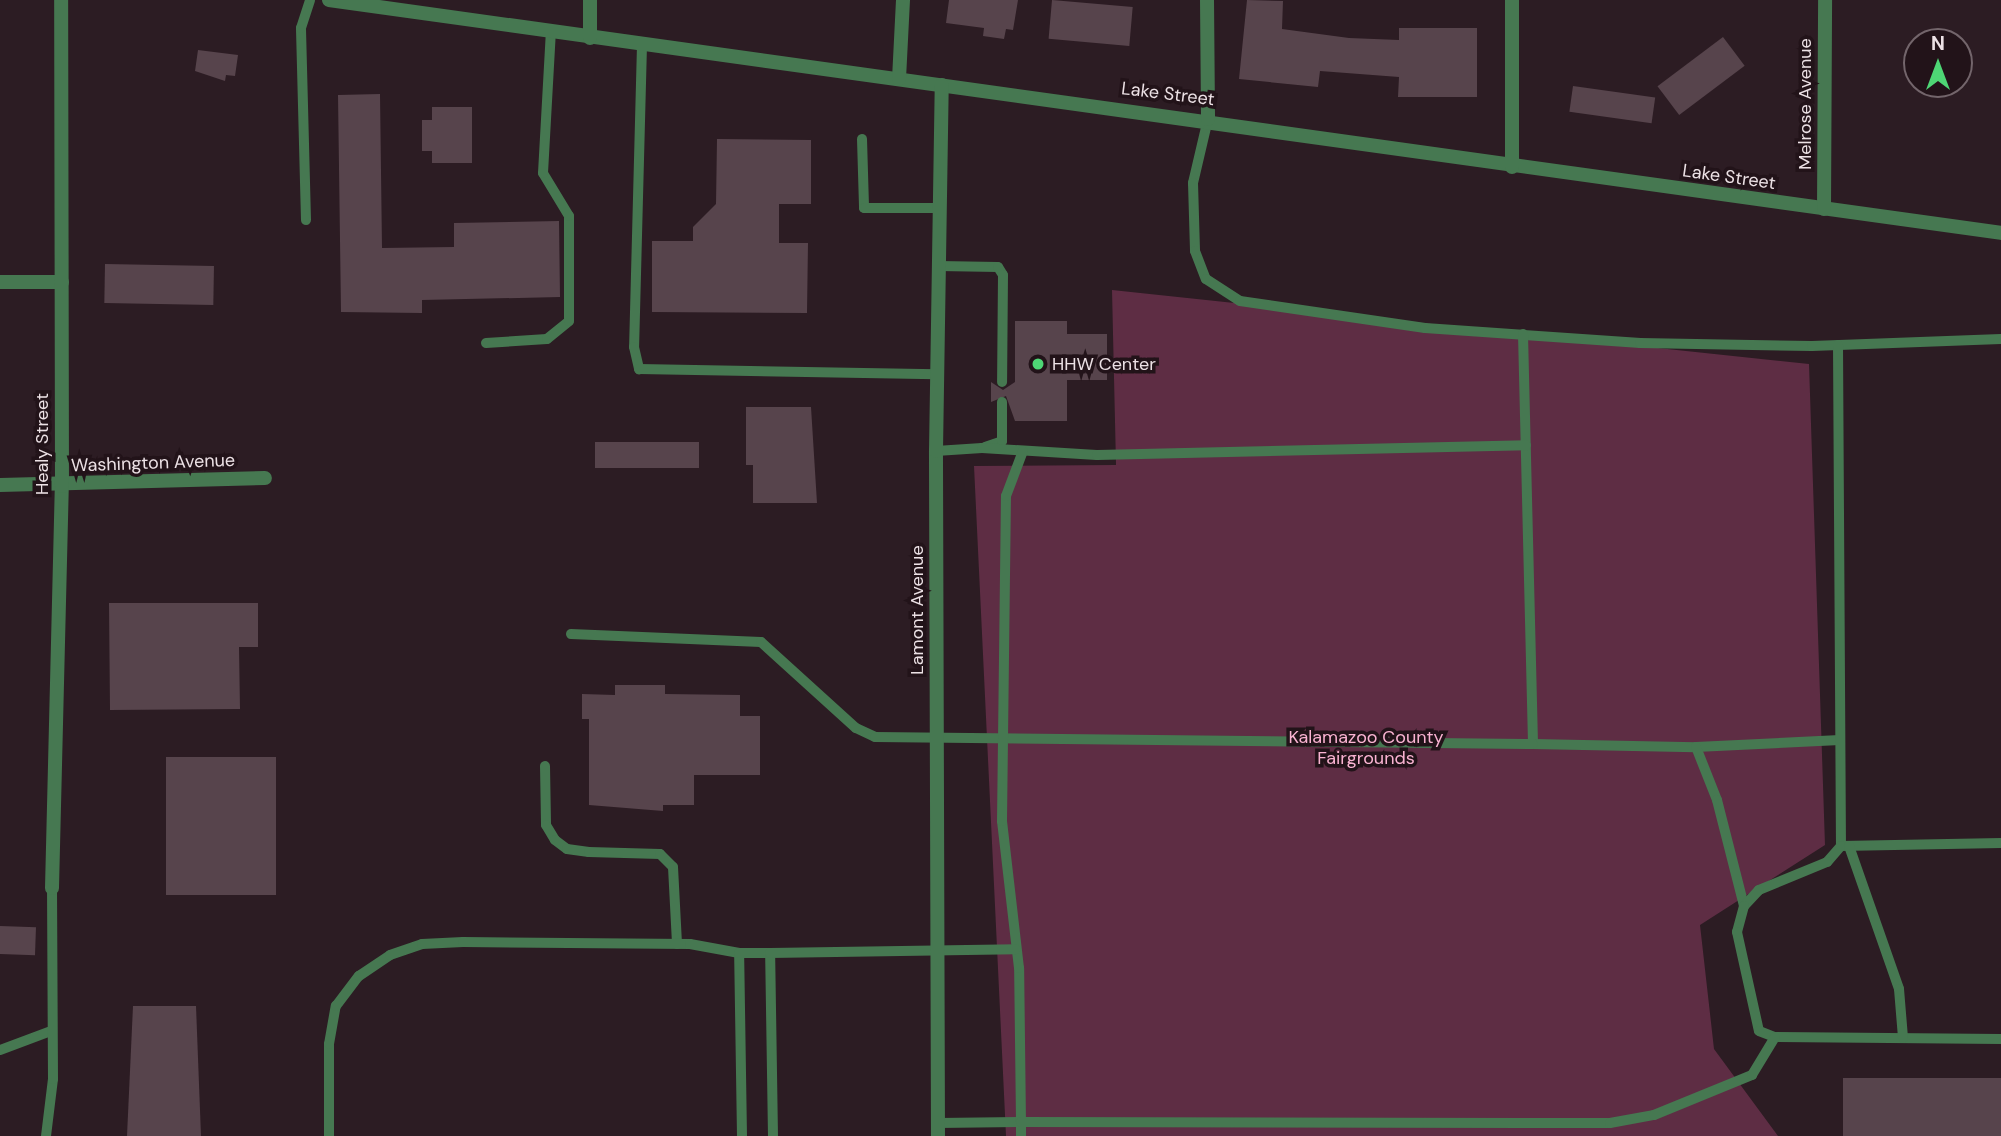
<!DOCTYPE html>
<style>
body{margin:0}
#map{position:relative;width:2001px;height:1136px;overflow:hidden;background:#2c1c23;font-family:"DM Sans",sans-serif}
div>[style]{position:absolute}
.green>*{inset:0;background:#5e2d44}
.building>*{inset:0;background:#57444c;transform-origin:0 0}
.service>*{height:10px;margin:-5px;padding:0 5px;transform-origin:5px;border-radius:5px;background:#467851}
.minor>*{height:14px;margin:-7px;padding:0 7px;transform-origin:7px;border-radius:7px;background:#467851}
.dots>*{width:19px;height:19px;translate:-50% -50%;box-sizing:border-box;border:4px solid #221319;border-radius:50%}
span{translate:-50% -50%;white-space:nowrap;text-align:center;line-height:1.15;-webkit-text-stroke:7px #221319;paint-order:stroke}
.street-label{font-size:18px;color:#ece1e5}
.poi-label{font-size:18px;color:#ece1e5}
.left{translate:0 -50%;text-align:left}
.park-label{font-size:18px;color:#fab3d2}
.north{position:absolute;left:1903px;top:28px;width:70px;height:70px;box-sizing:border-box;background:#221319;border:2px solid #73656b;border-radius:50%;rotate:0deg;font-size:19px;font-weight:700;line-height:28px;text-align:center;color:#ece1e5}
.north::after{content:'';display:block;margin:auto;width:24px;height:32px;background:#4ed675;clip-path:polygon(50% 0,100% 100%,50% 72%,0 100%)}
</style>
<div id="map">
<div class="green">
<i style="clip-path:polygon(1112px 290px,1809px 364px,1825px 845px,1700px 925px,1714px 1049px,1778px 1136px,1006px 1136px,974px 466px,1116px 465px)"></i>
</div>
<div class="building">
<i style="clip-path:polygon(949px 0,1018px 0,1013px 30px,1006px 29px,1004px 39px,983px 36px,984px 28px,946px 23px)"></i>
<i style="left:1052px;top:0;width:81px;height:39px;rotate:5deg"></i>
<i style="clip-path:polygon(1247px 0,1283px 1px,1282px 29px,1349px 38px,1399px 40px,1399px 28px,1477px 28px,1477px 97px,1398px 97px,1399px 77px,1320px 71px,1318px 87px,1239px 79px)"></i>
<i style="left:1723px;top:37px;width:36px;height:82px;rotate:53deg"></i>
<i style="clip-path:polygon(198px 50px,238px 55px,235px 76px,226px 75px,225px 81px,195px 71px)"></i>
<i style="left:1573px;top:86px;width:83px;height:26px;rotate:8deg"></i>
<i style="clip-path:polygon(380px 94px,382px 248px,454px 247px,454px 223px,559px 221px,560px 297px,422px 300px,422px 313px,341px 312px,338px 95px)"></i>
<i style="clip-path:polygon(432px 107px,472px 107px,472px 163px,432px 163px,432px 151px,422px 151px,422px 120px,432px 120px)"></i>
<i style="clip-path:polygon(717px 139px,811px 140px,811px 204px,779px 204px,779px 243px,808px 243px,807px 313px,652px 312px,652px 241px,693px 241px,693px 227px,716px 204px)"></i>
<i style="left:105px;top:264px;width:109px;height:39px;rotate:1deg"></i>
<i style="clip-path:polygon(1015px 321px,1067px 321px,1067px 334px,1107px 334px,1107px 380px,1067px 380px,1067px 421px,1015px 421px,1006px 396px,991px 402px,991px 382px,1003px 390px,1015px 382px)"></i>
<i style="clip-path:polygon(746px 407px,811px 407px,817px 503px,753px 503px,753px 465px,746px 465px)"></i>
<i style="left:595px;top:442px;width:104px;height:26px"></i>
<i style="clip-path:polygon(109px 603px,258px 603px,258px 647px,239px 647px,240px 709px,110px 710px)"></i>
<i style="clip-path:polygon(615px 685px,665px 685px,665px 694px,740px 695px,740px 716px,760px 716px,760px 775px,694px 775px,694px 805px,663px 805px,663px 811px,589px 805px,589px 719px,582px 719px,582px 694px,615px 695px)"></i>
<i style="left:166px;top:757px;width:110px;height:138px"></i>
<i style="left:0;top:926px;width:36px;height:28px;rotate:2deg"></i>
<i style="clip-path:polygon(133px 1006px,196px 1006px,201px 1136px,127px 1136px)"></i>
<i style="left:1843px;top:1078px;width:158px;height:58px"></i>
</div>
<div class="service">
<i style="left:642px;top:45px;width:302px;rotate:91.5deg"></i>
<i style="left:634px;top:347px;width:23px;rotate:77deg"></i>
<i style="left:639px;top:369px;width:298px;rotate:1deg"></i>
<i style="left:1208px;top:119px;width:66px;rotate:103.2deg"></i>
<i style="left:1193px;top:183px;width:68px;rotate:88.3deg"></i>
<i style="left:1195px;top:251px;width:30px;rotate:69deg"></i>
<i style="left:1206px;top:279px;width:40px;rotate:32.9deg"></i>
<i style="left:1240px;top:301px;width:187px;rotate:8.3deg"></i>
<i style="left:1425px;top:328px;width:216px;rotate:4deg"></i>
<i style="left:1640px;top:343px;width:172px;rotate:1deg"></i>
<i style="left:1812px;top:346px;width:189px;rotate:-2.1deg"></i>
<i style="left:862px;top:139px;width:69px;rotate:88.3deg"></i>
<i style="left:864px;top:208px;width:76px"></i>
<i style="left:306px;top:220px;width:192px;rotate:-91.5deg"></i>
<i style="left:301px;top:28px;width:29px;rotate:-72deg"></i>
<i style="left:939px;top:266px;width:59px;rotate:1deg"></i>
<i style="left:998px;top:267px;width:9px;rotate:58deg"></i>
<i style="left:1003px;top:275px;width:107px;rotate:90.5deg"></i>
<i style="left:1523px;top:334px;width:410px;rotate:88.6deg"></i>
<i style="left:1533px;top:744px;width:163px;rotate:1.1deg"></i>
<i style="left:1696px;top:747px;width:144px;rotate:-2.8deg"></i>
<i style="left:486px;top:343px;width:61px;rotate:-3.8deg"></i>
<i style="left:547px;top:339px;width:28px;rotate:-39deg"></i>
<i style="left:569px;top:321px;width:105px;rotate:-90deg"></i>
<i style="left:569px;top:216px;width:50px;rotate:-121.2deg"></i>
<i style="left:543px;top:173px;width:141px;rotate:-86.8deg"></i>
<i style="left:1838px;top:345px;width:501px;rotate:89.66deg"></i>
<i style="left:1841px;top:846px;width:160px;rotate:-1.1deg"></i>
<i style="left:985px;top:447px;width:18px;rotate:-19deg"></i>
<i style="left:1002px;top:441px;width:39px;rotate:-90deg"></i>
<i style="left:936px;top:451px;width:46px;rotate:-3.7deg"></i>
<i style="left:982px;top:448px;width:115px;rotate:3.5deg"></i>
<i style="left:1097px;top:455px;width:429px;rotate:-1.3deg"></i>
<i style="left:571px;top:634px;width:190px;rotate:2.4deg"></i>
<i style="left:761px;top:642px;width:128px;rotate:42.2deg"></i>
<i style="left:856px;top:728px;width:21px;rotate:25deg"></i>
<i style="left:875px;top:737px;width:658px;rotate:0.61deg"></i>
<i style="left:1696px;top:747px;width:57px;rotate:68.4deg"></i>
<i style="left:1717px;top:800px;width:109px;rotate:75.7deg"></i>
<i style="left:545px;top:766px;width:59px;rotate:89deg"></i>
<i style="left:546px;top:825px;width:17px;rotate:59deg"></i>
<i style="left:555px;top:840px;width:15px;rotate:37deg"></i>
<i style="left:567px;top:849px;width:22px;rotate:8deg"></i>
<i style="left:589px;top:852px;width:71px;rotate:1.6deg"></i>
<i style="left:660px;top:854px;width:18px;rotate:45deg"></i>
<i style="left:673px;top:867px;width:77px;rotate:87deg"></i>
<i style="left:1841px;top:846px;width:21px;rotate:131deg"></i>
<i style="left:1827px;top:862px;width:74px;rotate:157.6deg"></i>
<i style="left:1759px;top:890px;width:22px;rotate:133deg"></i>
<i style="left:1744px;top:906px;width:27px;rotate:105deg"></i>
<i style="left:1737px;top:932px;width:101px;rotate:77.5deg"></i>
<i style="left:1759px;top:1031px;width:17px;rotate:21deg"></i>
<i style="left:1775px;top:1037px;width:226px;rotate:0.5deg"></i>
<i style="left:1849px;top:846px;width:151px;rotate:70.7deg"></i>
<i style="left:1899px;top:989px;width:49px;rotate:85.3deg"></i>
<i style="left:0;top:1050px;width:54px;rotate:-20.4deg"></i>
<i style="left:938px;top:1123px;width:83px;rotate:-0.7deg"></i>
<i style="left:1021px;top:1122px;width:154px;rotate:-90.7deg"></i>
<i style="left:1019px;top:968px;width:148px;rotate:-96.6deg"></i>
<i style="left:1002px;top:821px;width:325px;rotate:-89.3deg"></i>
<i style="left:1006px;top:496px;width:48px;rotate:-69.3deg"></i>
<i style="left:46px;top:1136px;width:57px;rotate:-83deg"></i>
<i style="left:53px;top:1079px;width:191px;rotate:-90.3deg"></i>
<i style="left:329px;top:1136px;width:92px;rotate:-90deg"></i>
<i style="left:329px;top:1044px;width:39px;rotate:-80deg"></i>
<i style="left:336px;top:1006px;width:38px;rotate:-53deg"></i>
<i style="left:359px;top:976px;width:37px;rotate:-34deg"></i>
<i style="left:390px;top:955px;width:34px;rotate:-19deg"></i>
<i style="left:422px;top:944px;width:41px;rotate:-2.8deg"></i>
<i style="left:463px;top:942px;width:227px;rotate:0.5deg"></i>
<i style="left:690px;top:944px;width:50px;rotate:10.4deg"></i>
<i style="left:742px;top:1136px;width:183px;rotate:-90.9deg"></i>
<i style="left:739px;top:953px;width:31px"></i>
<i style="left:773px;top:1136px;width:183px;rotate:-90.9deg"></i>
<i style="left:770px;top:953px;width:246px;rotate:-0.9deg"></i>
<i style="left:1021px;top:1136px;width:14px;rotate:-90deg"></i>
<i style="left:1021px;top:1122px;width:589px;rotate:0.1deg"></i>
<i style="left:1610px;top:1123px;width:45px;rotate:-10.3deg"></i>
<i style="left:1654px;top:1115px;width:106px;rotate:-22.2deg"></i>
<i style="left:1752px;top:1075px;width:44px;rotate:-58.8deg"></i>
</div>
<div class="minor">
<i style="left:329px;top:0;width:1688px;rotate:7.93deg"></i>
<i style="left:1207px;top:0;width:119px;rotate:89.5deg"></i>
<i style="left:1512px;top:0;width:167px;rotate:90deg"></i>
<i style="left:590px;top:38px;width:38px;rotate:-90deg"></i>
<i style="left:899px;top:79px;width:79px;rotate:-87.1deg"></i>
<i style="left:1824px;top:209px;width:209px;rotate:-89.7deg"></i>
<i style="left:0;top:282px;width:62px"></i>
<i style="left:0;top:485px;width:265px;rotate:-1.5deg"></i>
<i style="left:52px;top:888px;width:402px;rotate:-88.6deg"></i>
<i style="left:62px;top:486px;width:486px;rotate:-90.1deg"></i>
<i style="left:938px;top:1136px;width:685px;rotate:-90.17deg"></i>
<i style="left:936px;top:451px;width:366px;rotate:-89.1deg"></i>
</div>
<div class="dots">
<i style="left:1038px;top:364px;background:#4ed675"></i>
</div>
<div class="street-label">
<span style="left:1168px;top:94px;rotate:7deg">Lake Street</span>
<span style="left:1805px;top:104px;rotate:-90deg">Melrose Avenue</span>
<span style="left:1729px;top:177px;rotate:8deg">Lake Street</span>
<span style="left:42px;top:444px;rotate:-90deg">Healy Street</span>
<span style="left:153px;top:463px;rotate:-2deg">Washington Avenue</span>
<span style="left:917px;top:610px;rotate:-90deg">Lamont Avenue</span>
</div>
<div class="poi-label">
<span class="left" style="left:1052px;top:364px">HHW Center</span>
</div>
<div class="park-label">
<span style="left:1366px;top:748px">Kalamazoo County<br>Fairgrounds</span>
</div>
<div class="north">N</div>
</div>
